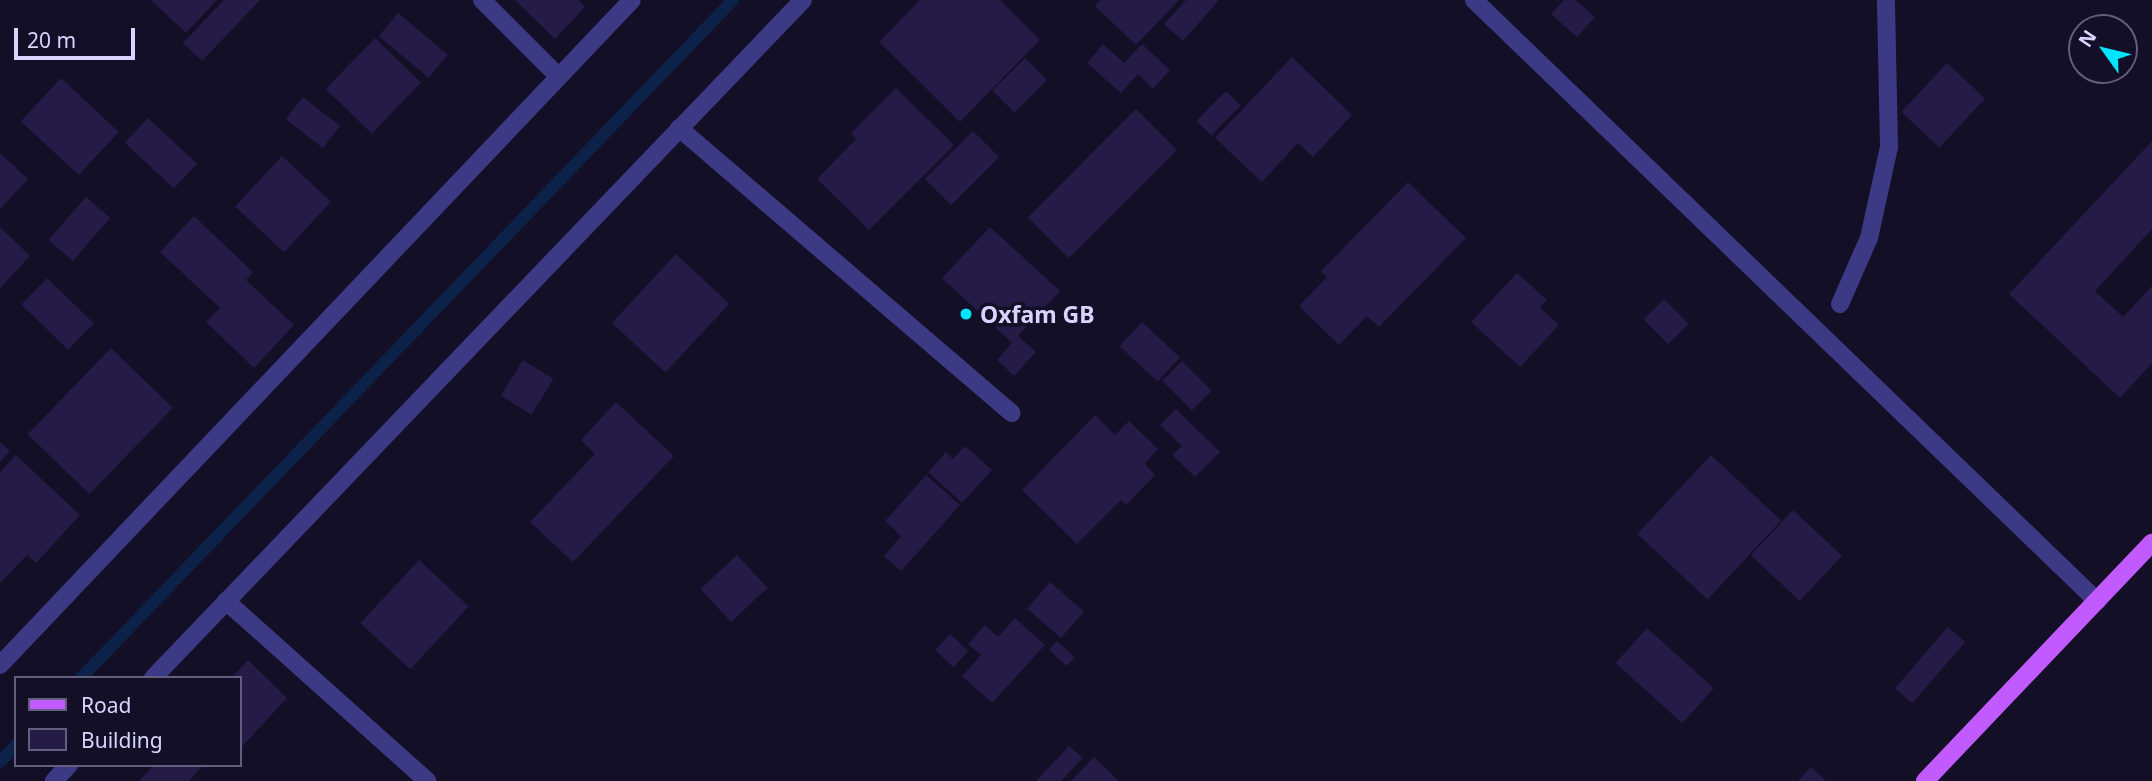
<!DOCTYPE html>
<style>
body{margin:0}
#map{position:relative;width:2152px;height:781px;overflow:hidden;background:#130f26;font-family:"Noto Sans",sans-serif}
div>[style]{position:absolute}
.stream>*{height:12px;margin:-6px;padding:0 6px;transform-origin:6px;border-radius:6px;background:#0c2248}
.building>*{inset:0;background:#241b47;transform-origin:0 0}
.lane>*{height:18px;margin:-9px;padding:0 9px;transform-origin:9px;border-radius:9px;background:#3d3a85}
.street>*{height:18px;margin:-9px;padding:0 9px;transform-origin:9px;border-radius:9px;background:#3d3a85}
.primary>*{height:18px;margin:-9px;padding:0 9px;transform-origin:9px;border-radius:9px;background:#c25bff}
.dots>*{width:19px;height:19px;translate:-50% -50%;box-sizing:border-box;border:4px solid #130f26;border-radius:50%}
span{translate:-50% -50%;white-space:nowrap;text-align:center;line-height:1.15;-webkit-text-stroke:7px #130f26;paint-order:stroke}
.poi-label{font-size:23px;color:#d9d4ff;font-weight:700}
.left{translate:0 -50%;text-align:left}
.legend{position:absolute;left:14px;top:676px;width:228px;height:91px;box-sizing:border-box;background:#130f26;border:2px solid #625e7d;margin:0;padding:9px 12px;list-style:none;font-size:21px;color:#d9d4ff}
.legend li{display:flex;align-items:center;gap:14px;height:35px}
.legend b{width:35px;border:2px solid #625e7d}
.north{position:absolute;left:2068px;top:14px;width:70px;height:70px;box-sizing:border-box;background:#130f26;border:2px solid #625e7d;border-radius:50%;rotate:304deg;font-size:19px;font-weight:700;line-height:28px;text-align:center;color:#d9d4ff}
.north::after{content:'';display:block;margin:auto;width:24px;height:32px;background:#00e5ff;clip-path:polygon(50% 0,100% 100%,50% 72%,0 100%)}
.scale{position:absolute;left:14px;top:28px;width:121px;height:32px;box-sizing:border-box;border:4px solid #d9d4ff;border-top:0;padding-left:9px;font-size:21px;line-height:24px;white-space:nowrap;color:#d9d4ff;-webkit-text-stroke:5px #130f26;paint-order:stroke}
</style>
<div id="map">
<div class="stream">
<i style="left:81px;top:678px;width:941px;rotate:-46.12deg"></i>
<i style="left:0;top:762px;width:23px;rotate:-47deg"></i>
</div>
<div class="building">
<i style="clip-path:polygon(151px 0,217px 0,186px 33px)"></i>
<i style="clip-path:polygon(224px 0,260px 0,202px 61px,183px 43px)"></i>
<i style="clip-path:polygon(515px 0,578px 0,585px 7px,555px 39px)"></i>
<i style="clip-path:polygon(920px 0,1000px 0,1040px 40px,960px 122px,879px 42px)"></i>
<i style="clip-path:polygon(1100px 0,1179px 0,1136px 45px,1095px 6px)"></i>
<i style="clip-path:polygon(1186px 0,1219px 0,1183px 41px,1164px 24px)"></i>
<i style="clip-path:polygon(1564px 0,1576px 0,1595px 17px,1577px 37px,1551px 14px)"></i>
<i style="left:398px;top:13px;width:65px;height:30px;rotate:40deg"></i>
<i style="left:375px;top:38px;width:64px;height:71px;rotate:44deg"></i>
<i style="clip-path:polygon(1103px 44px,1124px 63px,1142px 44px,1170px 70px,1153px 89px,1138px 74px,1121px 93px,1087px 63px)"></i>
<i style="clip-path:polygon(1292px 57px,1352px 115px,1313px 157px,1298px 143px,1262px 182px,1215px 138px)"></i>
<i style="left:1025px;top:58px;width:31px;height:46px;rotate:45deg"></i>
<i style="left:1947px;top:63px;width:52px;height:67px;rotate:43deg"></i>
<i style="left:61px;top:78px;width:79px;height:59px;rotate:43deg"></i>
<i style="clip-path:polygon(896px 88px,954px 145px,869px 230px,817px 179px,856px 139px,851px 133px)"></i>
<i style="left:1226px;top:91px;width:21px;height:42px;rotate:45deg"></i>
<i style="left:303px;top:97px;width:47px;height:28px;rotate:38deg"></i>
<i style="left:1136px;top:109px;width:58px;height:153px;rotate:45deg"></i>
<i style="left:148px;top:118px;width:67px;height:34px;rotate:43deg"></i>
<i style="left:973px;top:131px;width:37px;height:68px;rotate:45deg"></i>
<i style="clip-path:polygon(2152px 141px,2152px 229px,2095px 291px,2123px 317px,2152px 286px,2152px 363px,2120px 398px,2009px 294px)"></i>
<i style="clip-path:polygon(0 153px,28px 179px,0 209px)"></i>
<i style="left:282px;top:156px;width:67px;height:69px;rotate:43deg"></i>
<i style="clip-path:polygon(1408px 182px,1466px 238px,1379px 327px,1367px 316px,1339px 345px,1299px 306px,1327px 277px,1321px 271px)"></i>
<i style="left:86px;top:197px;width:32px;height:57px;rotate:41deg"></i>
<i style="clip-path:polygon(194px 216px,253px 272px,246px 280px,294px 325px,254px 368px,206px 322px,220px 308px,160px 252px)"></i>
<i style="clip-path:polygon(0 227px,30px 256px,0 288px)"></i>
<i style="clip-path:polygon(990px 227px,1060px 291px,1018px 336px,1036px 352px,1014px 376px,997px 360px,1012px 343px,942px 278px)"></i>
<i style="left:676px;top:254px;width:73px;height:94px;rotate:43deg"></i>
<i style="clip-path:polygon(1517px 273px,1547px 300px,1540px 307px,1559px 325px,1520px 367px,1471px 322px)"></i>
<i style="left:47px;top:278px;width:65px;height:37px;rotate:44deg"></i>
<i style="left:1664px;top:299px;width:35px;height:29px;rotate:45deg"></i>
<i style="left:1142px;top:322px;width:52px;height:33px;rotate:43deg"></i>
<i style="left:111px;top:348px;width:86px;height:120px;rotate:44deg"></i>
<i style="left:523px;top:360px;width:36px;height:42px;rotate:32deg"></i>
<i style="left:1182px;top:361px;width:42px;height:28px;rotate:45deg"></i>
<i style="clip-path:polygon(616px 402px,674px 456px,573px 562px,530px 522px,595px 454px,581px 440px)"></i>
<i style="clip-path:polygon(1176px 409px,1220px 452px,1195px 477px,1172px 455px,1182px 446px,1160px 425px)"></i>
<i style="clip-path:polygon(1095px 415px,1115px 435px,1129px 421px,1158px 449px,1145px 464px,1155px 475px,1126px 505px,1121px 500px,1077px 544px,1022px 490px)"></i>
<i style="clip-path:polygon(0 442px,10px 451px,0 462px)"></i>
<i style="clip-path:polygon(965px 446px,992px 470px,962px 503px,928px 472px,946px 452px,953px 459px)"></i>
<i style="clip-path:polygon(16px 455px,80px 515px,36px 563px,27px 555px,0 583px,0 472px)"></i>
<i style="left:1711px;top:455px;width:96px;height:108px;rotate:43deg"></i>
<i style="clip-path:polygon(926px 475px,960px 505px,901px 571px,884px 556px,901px 536px,885px 521px)"></i>
<i style="left:1793px;top:510px;width:67px;height:62px;rotate:43deg"></i>
<i style="left:737px;top:555px;width:45px;height:50px;rotate:47deg"></i>
<i style="left:419px;top:560px;width:68px;height:86px;rotate:43deg"></i>
<i style="left:1050px;top:582px;width:45px;height:35px;rotate:41deg"></i>
<i style="clip-path:polygon(1015px 618px,1045px 645px,992px 703px,962px 676px,981px 655px,968px 644px,985px 625px,998px 637px)"></i>
<i style="left:1948px;top:627px;width:23px;height:81px;rotate:41deg"></i>
<i style="left:1647px;top:628px;width:90px;height:47px;rotate:42deg"></i>
<i style="left:950px;top:634px;width:25px;height:22px;rotate:43deg"></i>
<i style="left:1057px;top:641px;width:24px;height:12px;rotate:42deg"></i>
<i style="clip-path:polygon(248px 660px,287px 698px,240px 749px,240px 678px,231px 678px)"></i>
<i style="clip-path:polygon(1069px 746px,1083px 758px,1061px 781px,1036px 781px)"></i>
<i style="clip-path:polygon(1094px 757px,1119px 781px,1071px 781px)"></i>
<i style="clip-path:polygon(154px 765px,203px 765px,189px 781px,139px 781px)"></i>
<i style="clip-path:polygon(1811px 767px,1826px 781px,1798px 781px)"></i>
</div>
<div class="lane">
<i style="left:1840px;top:304px;width:72px;rotate:-66.3deg"></i>
<i style="left:1869px;top:238px;width:93px;rotate:-77.6deg"></i>
<i style="left:1889px;top:147px;width:147px;rotate:-91.2deg"></i>
<i style="left:226px;top:601px;width:270px;rotate:41.8deg"></i>
</div>
<div class="street">
<i style="left:482px;top:0;width:107px;rotate:45deg"></i>
<i style="left:1474px;top:0;width:866px;rotate:43.97deg"></i>
<i style="left:679px;top:128px;width:438px;rotate:40.6deg"></i>
<i style="left:0;top:665px;width:917px;rotate:-46.46deg"></i>
<i style="left:153px;top:678px;width:939px;rotate:-46.21deg"></i>
<i style="left:54px;top:781px;width:22px;rotate:-47deg"></i>
</div>
<div class="primary">
<i style="left:1925px;top:781px;width:329px;rotate:-46.4deg"></i>
</div>
<div class="dots">
<i style="left:966px;top:314px;background:#00e5ff"></i>
</div>
<div class="poi-label">
<span class="left" style="left:980px;top:314px">Oxfam GB</span>
</div>
<ul class="legend">
<li><b style="height:9px;background:#c25bff"></b>Road</li>
<li><b style="height:19px;background:#241b47"></b>Building</li>
</ul>
<div class="north">N</div>
<div class="scale">20 m</div>
</div>
